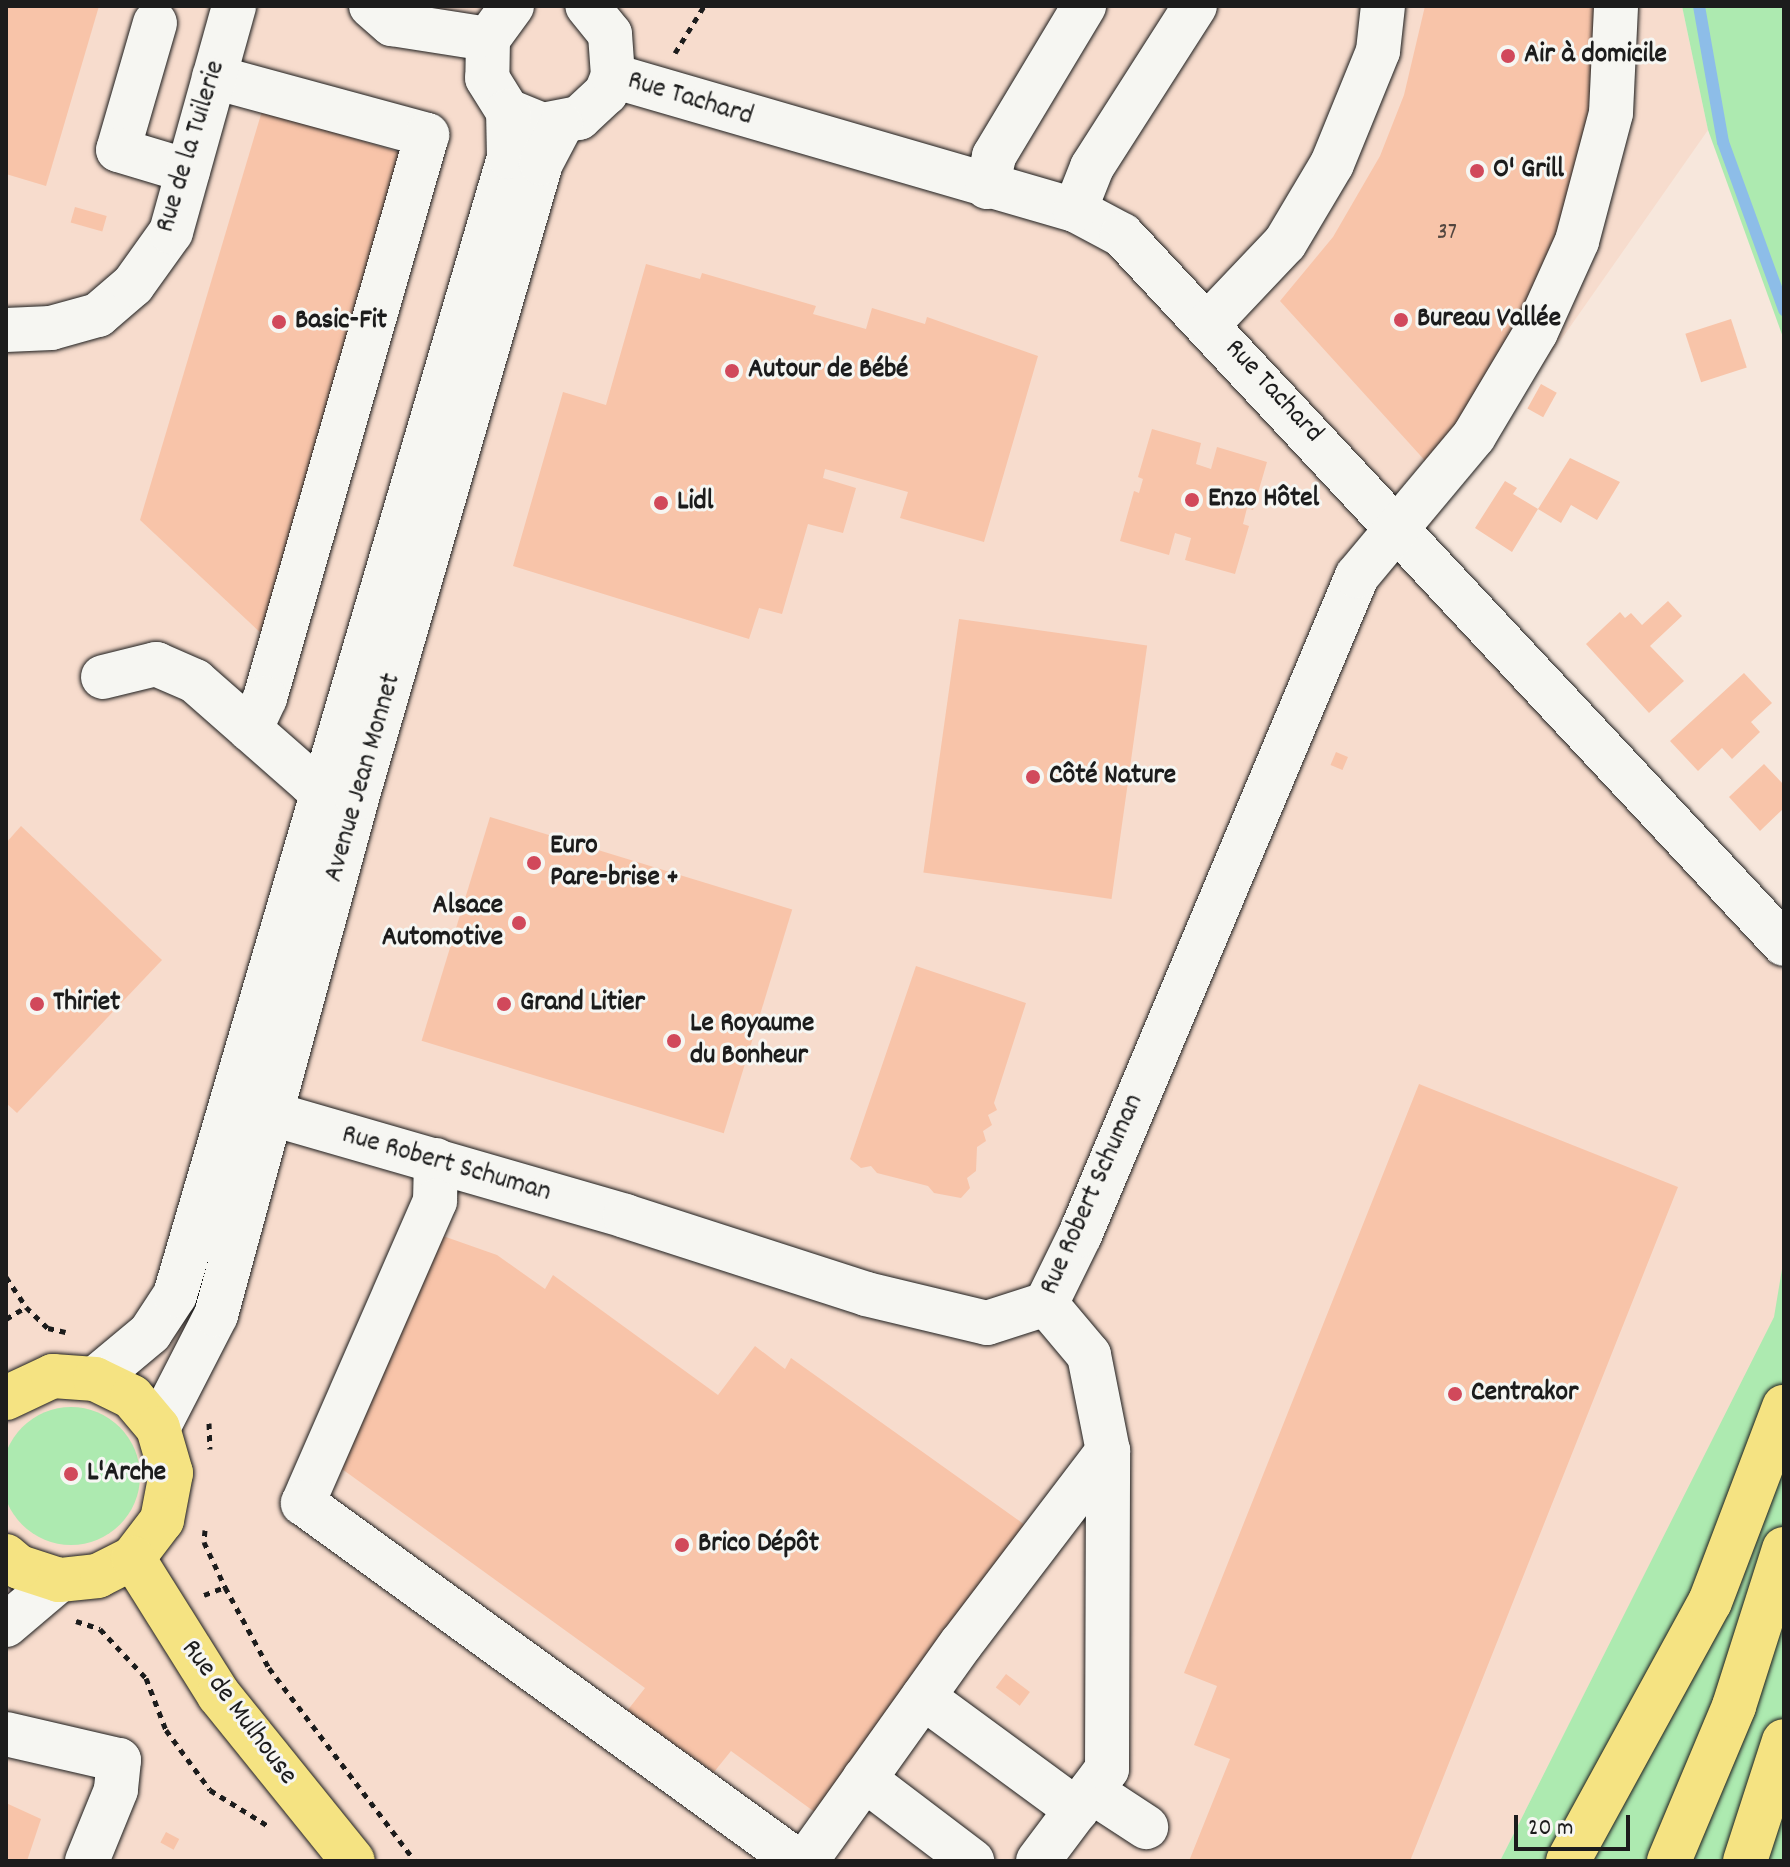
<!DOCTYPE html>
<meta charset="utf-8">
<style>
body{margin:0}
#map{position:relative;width:1790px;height:1867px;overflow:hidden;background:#f7e7dc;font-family:Dekko,sans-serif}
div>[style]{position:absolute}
.built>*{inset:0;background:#f7dccd}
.green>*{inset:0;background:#adeab0}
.round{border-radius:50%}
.stream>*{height:12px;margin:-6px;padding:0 6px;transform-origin:6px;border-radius:6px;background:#8dbde8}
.building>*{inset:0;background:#f8c4a9;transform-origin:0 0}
.path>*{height:5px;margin-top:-2.5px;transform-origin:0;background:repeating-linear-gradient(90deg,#1c1c1c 0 6px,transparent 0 12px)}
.roads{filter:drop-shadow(0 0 2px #1c1c1c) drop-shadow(0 0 2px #1c1c1c)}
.minor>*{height:44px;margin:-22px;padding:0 22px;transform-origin:22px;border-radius:22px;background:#f6f6f2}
.major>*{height:44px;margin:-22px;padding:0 22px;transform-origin:22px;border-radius:22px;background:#f5e382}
.highway>*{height:44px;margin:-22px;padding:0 22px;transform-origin:22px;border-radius:22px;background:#f5e382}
.dots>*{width:22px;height:22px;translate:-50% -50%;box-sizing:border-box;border:4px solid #f6f6f2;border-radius:50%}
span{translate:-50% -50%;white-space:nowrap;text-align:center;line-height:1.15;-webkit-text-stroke:6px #f6f6f2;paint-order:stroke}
.number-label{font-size:24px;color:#53463f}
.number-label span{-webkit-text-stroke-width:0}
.poi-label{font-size:28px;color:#1c1c1c;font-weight:700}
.left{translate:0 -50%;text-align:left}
.right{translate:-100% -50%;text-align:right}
.street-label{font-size:28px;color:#1c1c1c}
.frame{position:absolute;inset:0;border:8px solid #1c1c1c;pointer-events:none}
.scale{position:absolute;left:1514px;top:1815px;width:116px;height:36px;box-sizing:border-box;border:4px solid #1c1c1c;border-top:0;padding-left:10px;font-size:24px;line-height:28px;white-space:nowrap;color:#1c1c1c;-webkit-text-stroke:6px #f6f6f2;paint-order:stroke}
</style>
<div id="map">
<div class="built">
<i style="clip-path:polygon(6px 6px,1682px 6px,1708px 130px,1406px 561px,1784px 972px,1784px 1257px,1775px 1317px,1500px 1861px,6px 1861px)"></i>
</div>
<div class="green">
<i style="clip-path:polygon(1682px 6px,1784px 6px,1784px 340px,1708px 130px)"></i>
<i style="clip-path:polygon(1784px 1257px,1784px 1861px,1500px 1861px,1774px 1317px)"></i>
<i class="round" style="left:2px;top:1407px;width:138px;height:138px"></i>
</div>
<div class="stream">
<i style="left:1699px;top:6px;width:138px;rotate:80deg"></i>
<i style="left:1723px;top:142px;width:179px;rotate:70deg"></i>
</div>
<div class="building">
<i style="clip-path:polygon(6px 6px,99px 6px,46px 186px,6px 174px)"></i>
<i style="clip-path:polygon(1425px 6px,1600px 6px,1586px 134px,1559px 232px,1507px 350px,1429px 465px,1280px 301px,1333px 237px,1380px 156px,1404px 95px)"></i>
<i style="clip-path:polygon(262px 111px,402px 153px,264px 636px,140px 520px)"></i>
<i style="left:75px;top:207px;width:33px;height:16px;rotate:16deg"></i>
<i style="clip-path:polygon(646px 264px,700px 279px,702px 273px,816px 306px,813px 314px,866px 329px,872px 308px,925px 324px,927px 317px,1038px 356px,984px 542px,900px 518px,908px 492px,825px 469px,823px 478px,856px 488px,843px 533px,808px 524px,782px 614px,759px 608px,749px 639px,513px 566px,563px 392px,606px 405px)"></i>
<i style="left:1731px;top:319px;width:51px;height:48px;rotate:72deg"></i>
<i style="left:1541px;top:384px;width:18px;height:28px;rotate:29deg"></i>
<i style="clip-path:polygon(1152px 429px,1201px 443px,1196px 464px,1211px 469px,1217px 447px,1267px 462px,1253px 510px,1247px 508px,1243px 524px,1249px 526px,1235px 574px,1185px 560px,1191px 538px,1175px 533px,1169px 555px,1120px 541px,1134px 491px,1139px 493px,1143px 479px,1138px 477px)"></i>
<i style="clip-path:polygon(1570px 458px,1620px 482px,1597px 520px,1571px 505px,1561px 523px,1538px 509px,1512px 552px,1475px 528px,1505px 481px,1517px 488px,1513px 494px,1538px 509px)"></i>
<i style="clip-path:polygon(1668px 601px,1682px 616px,1650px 646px,1684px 681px,1649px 713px,1586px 644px,1620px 612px,1625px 618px,1631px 613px,1642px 625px)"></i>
<i style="left:959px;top:619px;width:190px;height:256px;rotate:8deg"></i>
<i style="clip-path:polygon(1744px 673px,1772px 703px,1751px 722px,1760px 732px,1732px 759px,1722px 748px,1698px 771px,1670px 741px)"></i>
<i style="left:1336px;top:752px;width:13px;height:14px;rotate:23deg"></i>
<i style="clip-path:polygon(1764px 764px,1784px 785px,1784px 808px,1760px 831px,1729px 797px)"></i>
<i style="left:490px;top:817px;width:316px;height:234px;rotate:17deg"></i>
<i style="clip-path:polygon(21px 826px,162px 960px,17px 1113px,6px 1103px,6px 843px)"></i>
<i style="clip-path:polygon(916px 966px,1026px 1003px,994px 1103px,997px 1110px,988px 1115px,992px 1125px,983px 1131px,986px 1141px,977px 1147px,976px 1171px,967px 1178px,970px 1188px,961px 1198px,934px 1193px,928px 1186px,877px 1173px,871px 1166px,861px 1168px,850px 1159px)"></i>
<i style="clip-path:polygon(1419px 1084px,1678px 1187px,1410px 1861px,1189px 1861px,1230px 1759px,1194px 1745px,1217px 1686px,1184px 1673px)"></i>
<i style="clip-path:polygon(443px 1236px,497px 1255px,545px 1289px,553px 1275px,718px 1395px,755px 1346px,785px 1369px,791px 1358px,1025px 1525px,816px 1813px,731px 1751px,714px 1772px,627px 1711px,645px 1688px,342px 1469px)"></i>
<i style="left:1006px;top:1674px;width:30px;height:17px;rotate:37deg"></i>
<i style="clip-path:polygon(6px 1803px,41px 1819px,27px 1861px,6px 1861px)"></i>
<i style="left:166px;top:1832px;width:15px;height:12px;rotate:28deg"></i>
</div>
<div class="path">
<i style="left:675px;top:53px;width:55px;rotate:-58.3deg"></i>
<i style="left:6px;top:1277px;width:36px;rotate:56deg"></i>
<i style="left:26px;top:1307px;width:30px;rotate:44deg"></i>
<i style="left:48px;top:1328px;width:18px;rotate:13deg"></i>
<i style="left:6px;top:1319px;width:23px;rotate:-31deg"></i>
<i style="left:209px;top:1423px;width:26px;rotate:88deg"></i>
<i style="left:205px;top:1530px;width:12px;rotate:95deg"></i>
<i style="left:204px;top:1542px;width:50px;rotate:65deg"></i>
<i style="left:225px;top:1587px;width:92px;rotate:61.5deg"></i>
<i style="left:269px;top:1668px;width:242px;rotate:52.9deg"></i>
<i style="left:204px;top:1595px;width:22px;rotate:-21deg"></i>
<i style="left:76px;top:1621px;width:25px;rotate:18deg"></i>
<i style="left:100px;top:1629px;width:67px;rotate:46.8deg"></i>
<i style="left:146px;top:1678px;width:56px;rotate:69deg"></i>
<i style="left:166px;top:1730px;width:74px;rotate:53.7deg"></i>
<i style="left:210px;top:1790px;width:70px;rotate:31.7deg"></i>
</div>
<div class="roads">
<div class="minor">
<i style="left:371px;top:6px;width:28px;rotate:41deg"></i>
<i style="left:392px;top:24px;width:97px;rotate:8.9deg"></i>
<i style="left:512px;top:6px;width:41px;rotate:126deg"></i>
<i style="left:488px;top:39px;width:39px;rotate:91deg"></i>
<i style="left:487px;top:78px;width:39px;rotate:58deg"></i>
<i style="left:508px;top:111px;width:37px;rotate:22deg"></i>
<i style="left:542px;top:125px;width:38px;rotate:-11deg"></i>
<i style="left:579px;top:118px;width:37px;rotate:-43deg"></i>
<i style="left:606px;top:93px;width:18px;rotate:-68deg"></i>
<i style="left:613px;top:76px;width:42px;rotate:-94.1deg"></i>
<i style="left:610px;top:34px;width:36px;rotate:-129deg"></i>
<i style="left:155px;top:23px;width:132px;rotate:106.2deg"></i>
<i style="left:118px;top:150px;width:73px;rotate:16.7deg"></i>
<i style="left:613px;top:76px;width:481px;rotate:16.2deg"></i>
<i style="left:1075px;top:210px;width:53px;rotate:28deg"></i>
<i style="left:1122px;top:235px;width:970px;rotate:46.96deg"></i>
<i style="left:214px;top:77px;width:221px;rotate:15.2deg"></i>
<i style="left:427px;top:135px;width:586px;rotate:106.05deg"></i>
<i style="left:265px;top:698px;width:35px;rotate:115deg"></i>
<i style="left:987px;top:187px;width:32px;rotate:-77deg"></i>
<i style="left:994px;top:156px;width:175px;rotate:-59deg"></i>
<i style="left:1075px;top:210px;width:46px;rotate:-68.4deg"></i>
<i style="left:1092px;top:167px;width:191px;rotate:-57.4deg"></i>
<i style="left:1209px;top:323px;width:110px;rotate:-46.5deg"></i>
<i style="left:1285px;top:243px;width:92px;rotate:-59.3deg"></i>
<i style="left:1332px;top:164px;width:122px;rotate:-67.8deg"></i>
<i style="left:1378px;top:51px;width:45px;rotate:-83.7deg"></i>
<i style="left:6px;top:330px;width:45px;rotate:-2.5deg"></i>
<i style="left:51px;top:328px;width:49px;rotate:-15.5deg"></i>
<i style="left:98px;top:315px;width:46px;rotate:-40.6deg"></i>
<i style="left:133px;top:285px;width:65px;rotate:-54.4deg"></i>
<i style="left:171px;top:232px;width:235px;rotate:-74.4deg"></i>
<i style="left:103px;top:677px;width:55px;rotate:-13.8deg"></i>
<i style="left:156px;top:664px;width:43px;rotate:23.6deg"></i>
<i style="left:195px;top:681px;width:154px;rotate:41.3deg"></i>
<i style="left:311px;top:783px;width:38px;rotate:18deg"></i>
<i style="left:269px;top:1113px;width:371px;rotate:16.1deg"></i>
<i style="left:625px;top:1216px;width:253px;rotate:17.9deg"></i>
<i style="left:866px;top:1294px;width:124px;rotate:13.5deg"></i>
<i style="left:987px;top:1323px;width:62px;rotate:-17.9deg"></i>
<i style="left:1046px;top:1304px;width:77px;rotate:-63.8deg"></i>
<i style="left:1080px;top:1235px;width:715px;rotate:-67.2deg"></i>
<i style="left:1357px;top:576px;width:182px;rotate:-50.1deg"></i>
<i style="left:1474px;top:436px;width:121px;rotate:-59.2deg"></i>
<i style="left:1536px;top:332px;width:100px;rotate:-65.7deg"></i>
<i style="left:1577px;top:241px;width:132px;rotate:-75.1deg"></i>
<i style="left:1611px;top:113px;width:107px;rotate:-87.3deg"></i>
<i style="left:436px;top:1160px;width:41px;rotate:91.4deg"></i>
<i style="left:435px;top:1201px;width:330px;rotate:113.6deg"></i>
<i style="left:303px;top:1503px;width:610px;rotate:35.93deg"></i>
<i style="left:95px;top:1379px;width:72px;rotate:-39.9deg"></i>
<i style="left:150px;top:1333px;width:45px;rotate:-56.7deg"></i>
<i style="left:175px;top:1295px;width:1186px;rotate:-73.64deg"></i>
<i style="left:509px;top:157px;width:46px;rotate:-91.2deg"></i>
<i style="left:158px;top:1428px;width:127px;rotate:-62.8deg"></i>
<i style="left:216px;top:1315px;width:536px;rotate:-74.74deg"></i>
<i style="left:357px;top:798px;width:661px;rotate:-73.84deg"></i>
<i style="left:541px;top:163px;width:43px;rotate:-62.2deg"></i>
<i style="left:6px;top:1625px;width:70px;rotate:-40.3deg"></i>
<i style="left:923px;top:1697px;width:191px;rotate:36.3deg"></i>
<i style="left:6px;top:1734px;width:116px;rotate:13deg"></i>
<i style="left:119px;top:1760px;width:30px;rotate:96deg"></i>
<i style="left:116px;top:1790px;width:77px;rotate:112.2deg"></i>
<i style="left:864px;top:1779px;width:136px;rotate:37.2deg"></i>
<i style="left:1091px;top:1791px;width:66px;rotate:33.2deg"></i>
<i style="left:806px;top:1861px;width:267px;rotate:-54.5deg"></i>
<i style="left:961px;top:1644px;width:243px;rotate:-52.7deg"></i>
<i style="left:1108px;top:1451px;width:98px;rotate:-101.2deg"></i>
<i style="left:1089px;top:1355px;width:67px;rotate:-130.1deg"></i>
<i style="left:1038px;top:1861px;width:115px;rotate:-53.1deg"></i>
<i style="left:1107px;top:1769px;width:318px;rotate:-89.8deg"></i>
</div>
<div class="major">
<i style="left:6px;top:1398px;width:52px;rotate:-25.1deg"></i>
<i style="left:53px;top:1376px;width:42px;rotate:4.1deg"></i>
<i style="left:95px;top:1379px;width:41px;rotate:25.9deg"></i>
<i style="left:132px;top:1397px;width:40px;rotate:50deg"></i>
<i style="left:158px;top:1428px;width:47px;rotate:73.9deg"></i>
<i style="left:171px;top:1473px;width:48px;rotate:100.8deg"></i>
<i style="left:162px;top:1520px;width:48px;rotate:127.3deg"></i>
<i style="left:133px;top:1558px;width:39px;rotate:153deg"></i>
<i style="left:98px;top:1576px;width:39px;rotate:174deg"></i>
<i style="left:59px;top:1580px;width:42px;rotate:-162deg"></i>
<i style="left:19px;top:1567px;width:17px;rotate:-140deg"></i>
<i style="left:133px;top:1558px;width:162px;rotate:57.9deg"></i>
<i style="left:219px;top:1695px;width:213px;rotate:51.1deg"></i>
</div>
<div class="highway">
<i style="left:1568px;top:1861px;width:295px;rotate:-61.3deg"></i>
<i style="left:1710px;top:1602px;width:209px;rotate:-69.2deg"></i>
<i style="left:1669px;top:1861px;width:168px;rotate:-67.2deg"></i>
<i style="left:1734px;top:1706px;width:165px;rotate:-72.3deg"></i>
<i style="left:1745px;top:1861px;width:126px;rotate:-72deg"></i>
</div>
</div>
<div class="dots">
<i style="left:1508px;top:56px;background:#d1495b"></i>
<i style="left:1477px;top:171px;background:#d1495b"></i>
<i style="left:1401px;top:320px;background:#d1495b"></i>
<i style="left:279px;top:322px;background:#d1495b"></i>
<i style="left:732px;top:371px;background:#d1495b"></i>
<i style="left:1192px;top:500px;background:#d1495b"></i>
<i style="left:661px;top:503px;background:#d1495b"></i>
<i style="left:1033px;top:777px;background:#d1495b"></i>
<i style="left:534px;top:863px;background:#d1495b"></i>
<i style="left:519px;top:923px;background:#d1495b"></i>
<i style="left:37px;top:1004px;background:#d1495b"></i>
<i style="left:504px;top:1004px;background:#d1495b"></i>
<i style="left:674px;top:1041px;background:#d1495b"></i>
<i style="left:1455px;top:1394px;background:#d1495b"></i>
<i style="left:71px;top:1474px;background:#d1495b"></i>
<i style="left:682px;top:1545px;background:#d1495b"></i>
</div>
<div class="number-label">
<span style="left:1447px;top:234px">37</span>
</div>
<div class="poi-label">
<span class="left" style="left:1524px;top:56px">Air à domicile</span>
<span class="left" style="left:1493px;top:171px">O' Grill</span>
<span class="left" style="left:1417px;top:320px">Bureau Vallée</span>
<span class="left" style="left:295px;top:322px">Basic-Fit</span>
<span class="left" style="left:748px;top:371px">Autour de Bébé</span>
<span class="left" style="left:1208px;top:500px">Enzo Hôtel</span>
<span class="left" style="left:677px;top:503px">Lidl</span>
<span class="left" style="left:1049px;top:777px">Côté Nature</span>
<span class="left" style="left:550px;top:863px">Euro<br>Pare-brise +</span>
<span class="right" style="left:503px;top:923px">Alsace<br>Automotive</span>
<span class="left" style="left:53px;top:1004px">Thiriet</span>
<span class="left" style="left:520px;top:1004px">Grand Litier</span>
<span class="left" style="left:690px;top:1041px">Le Royaume<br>du Bonheur</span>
<span class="left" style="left:1471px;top:1394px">Centrakor</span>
<span class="left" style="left:87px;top:1474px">L'Arche</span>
<span class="left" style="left:698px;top:1545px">Brico Dépôt</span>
</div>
<div class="street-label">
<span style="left:690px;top:100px;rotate:17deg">Rue Tachard</span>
<span style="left:192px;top:147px;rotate:-73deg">Rue de la Tuilerie</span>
<span style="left:1273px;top:392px;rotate:47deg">Rue Tachard</span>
<span style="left:364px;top:778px;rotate:-74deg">Avenue Jean Monnet</span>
<span style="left:446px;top:1165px;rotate:16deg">Rue Robert Schuman</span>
<span style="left:1093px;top:1195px;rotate:-66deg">Rue Robert Schuman</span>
<span style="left:238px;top:1713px;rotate:53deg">Rue de Mulhouse</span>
</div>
<div class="frame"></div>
<div class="scale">20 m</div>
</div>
